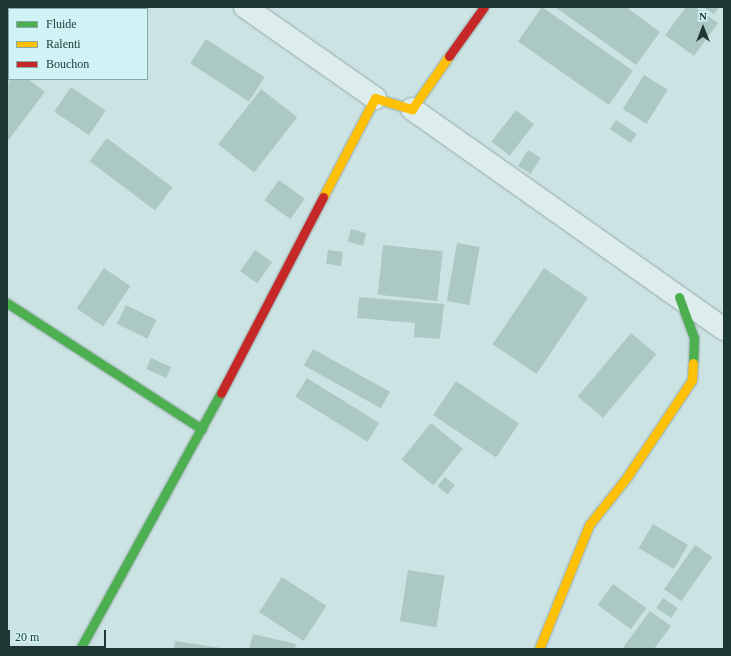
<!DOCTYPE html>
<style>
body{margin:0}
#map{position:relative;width:731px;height:656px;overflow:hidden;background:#cce3e4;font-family:"Times New Roman",serif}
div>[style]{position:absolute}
.building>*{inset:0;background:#acc8c4;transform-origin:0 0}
.roads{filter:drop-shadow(0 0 1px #95a9a8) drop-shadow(0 0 1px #95a9a8)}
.street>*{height:22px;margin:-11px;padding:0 11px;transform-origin:11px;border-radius:11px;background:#ddecec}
.fast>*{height:9px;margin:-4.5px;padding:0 4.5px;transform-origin:4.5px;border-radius:4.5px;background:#4caf50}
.slow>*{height:9px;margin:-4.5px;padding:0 4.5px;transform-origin:4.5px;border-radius:4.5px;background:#ffc107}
.jam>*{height:9px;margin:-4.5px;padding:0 4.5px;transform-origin:4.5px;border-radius:4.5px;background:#c62828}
span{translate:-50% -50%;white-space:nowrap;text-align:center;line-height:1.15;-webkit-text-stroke:4px #d0f4f6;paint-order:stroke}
.frame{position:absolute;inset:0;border:8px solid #1d3834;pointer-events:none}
.legend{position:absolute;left:8px;top:8px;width:140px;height:72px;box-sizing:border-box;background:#d0f4f6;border:1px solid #88a9a8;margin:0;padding:5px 7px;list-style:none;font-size:12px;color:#1d3834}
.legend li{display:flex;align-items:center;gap:8px;height:20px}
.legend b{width:20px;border:1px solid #88a9a8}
.north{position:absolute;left:683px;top:8px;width:40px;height:40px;-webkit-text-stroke:3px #d0f4f6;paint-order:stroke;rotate:0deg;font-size:11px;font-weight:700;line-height:16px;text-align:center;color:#1d3834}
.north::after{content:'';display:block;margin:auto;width:14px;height:18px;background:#1d3834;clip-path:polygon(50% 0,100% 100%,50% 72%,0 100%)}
.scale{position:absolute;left:8px;top:630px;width:98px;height:18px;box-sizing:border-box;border:2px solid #1d3834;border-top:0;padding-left:5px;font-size:12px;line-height:14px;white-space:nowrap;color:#1d3834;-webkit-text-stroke:3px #d0f4f6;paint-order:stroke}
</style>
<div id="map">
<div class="building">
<i style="left:542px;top:7px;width:111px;height:42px;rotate:35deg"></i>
<i style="clip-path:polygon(555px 7px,626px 7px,660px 32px,636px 65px)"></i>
<i style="clip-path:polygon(686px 7px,695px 7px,718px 23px,694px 56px,665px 35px)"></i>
<i style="clip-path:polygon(703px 7px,719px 7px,714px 14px)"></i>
<i style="left:206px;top:39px;width:70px;height:29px;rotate:33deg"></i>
<i style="clip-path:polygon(9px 46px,11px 79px,8px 82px,7px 49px)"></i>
<i style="left:644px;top:75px;width:28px;height:40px;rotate:32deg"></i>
<i style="clip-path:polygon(12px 79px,28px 79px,45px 92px,7px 142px,7px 85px)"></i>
<i style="left:71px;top:87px;width:42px;height:30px;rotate:34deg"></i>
<i style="left:261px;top:89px;width:46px;height:70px;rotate:38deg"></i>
<i style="left:516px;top:110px;width:23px;height:40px;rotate:38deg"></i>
<i style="left:616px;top:120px;width:25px;height:11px;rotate:34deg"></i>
<i style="left:107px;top:138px;width:82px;height:29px;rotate:37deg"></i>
<i style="left:528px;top:150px;width:15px;height:19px;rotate:32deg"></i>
<i style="left:279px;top:180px;width:32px;height:25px;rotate:36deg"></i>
<i style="left:351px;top:229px;width:16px;height:13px;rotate:15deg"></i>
<i style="left:457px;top:243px;width:23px;height:59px;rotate:10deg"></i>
<i style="left:383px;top:245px;width:60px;height:50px;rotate:6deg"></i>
<i style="left:255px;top:250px;width:21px;height:26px;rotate:35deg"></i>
<i style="left:328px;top:250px;width:15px;height:14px;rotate:8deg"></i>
<i style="left:104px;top:268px;width:32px;height:49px;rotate:34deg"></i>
<i style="left:544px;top:268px;width:53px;height:92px;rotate:34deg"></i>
<i style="clip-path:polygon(359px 297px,444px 304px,440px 339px,414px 337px,415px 323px,357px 318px)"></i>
<i style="left:126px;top:305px;width:34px;height:21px;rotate:26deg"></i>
<i style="left:631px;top:333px;width:33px;height:83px;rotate:40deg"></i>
<i style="left:313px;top:349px;width:88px;height:19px;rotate:29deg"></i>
<i style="left:151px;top:358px;width:22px;height:12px;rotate:24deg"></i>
<i style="left:307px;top:378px;width:85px;height:22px;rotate:32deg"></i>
<i style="left:456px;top:381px;width:76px;height:41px;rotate:34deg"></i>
<i style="left:431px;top:423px;width:41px;height:47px;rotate:39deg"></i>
<i style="left:445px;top:477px;width:13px;height:12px;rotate:39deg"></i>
<i style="left:653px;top:524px;width:41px;height:28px;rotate:31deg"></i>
<i style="left:695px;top:545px;width:21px;height:54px;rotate:35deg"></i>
<i style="left:408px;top:570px;width:37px;height:52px;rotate:9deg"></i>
<i style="left:282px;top:577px;width:53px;height:42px;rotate:33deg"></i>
<i style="left:613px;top:584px;width:41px;height:26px;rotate:36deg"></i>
<i style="left:663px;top:598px;width:18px;height:12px;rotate:34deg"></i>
<i style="clip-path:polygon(650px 611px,671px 626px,654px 649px,622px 649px)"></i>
<i style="clip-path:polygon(253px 634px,296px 644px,295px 649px,249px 649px)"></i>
<i style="clip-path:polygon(175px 641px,221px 648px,221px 649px,174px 649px)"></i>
</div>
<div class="roads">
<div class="street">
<i style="left:245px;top:7px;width:159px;rotate:35deg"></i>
<i style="left:412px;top:109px;width:382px;rotate:35.2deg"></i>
</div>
<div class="fast">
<i style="left:679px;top:297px;width:44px;rotate:69.9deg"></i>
<i style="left:694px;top:338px;width:25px;rotate:92deg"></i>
<i style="left:7px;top:303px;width:232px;rotate:32.9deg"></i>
<i style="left:80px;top:649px;width:292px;rotate:-61.2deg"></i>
</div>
<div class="slow">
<i style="left:323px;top:197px;width:112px;rotate:-62.3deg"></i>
<i style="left:375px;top:98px;width:39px;rotate:17deg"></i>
<i style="left:412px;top:109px;width:65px;rotate:-55.1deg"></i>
<i style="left:539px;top:649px;width:134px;rotate:-68deg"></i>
<i style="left:589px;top:525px;width:61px;rotate:-51.6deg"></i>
<i style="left:627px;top:477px;width:117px;rotate:-56.2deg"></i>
<i style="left:692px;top:380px;width:17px;rotate:-87deg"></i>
</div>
<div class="jam">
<i style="left:449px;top:56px;width:60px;rotate:-54.5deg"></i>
<i style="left:221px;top:393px;width:221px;rotate:-62.5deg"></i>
</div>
</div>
<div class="frame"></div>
<ul class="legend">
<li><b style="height:5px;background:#4caf50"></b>Fluide</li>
<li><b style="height:5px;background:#ffc107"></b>Ralenti</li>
<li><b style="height:5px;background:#c62828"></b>Bouchon</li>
</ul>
<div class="north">N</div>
<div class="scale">20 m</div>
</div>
